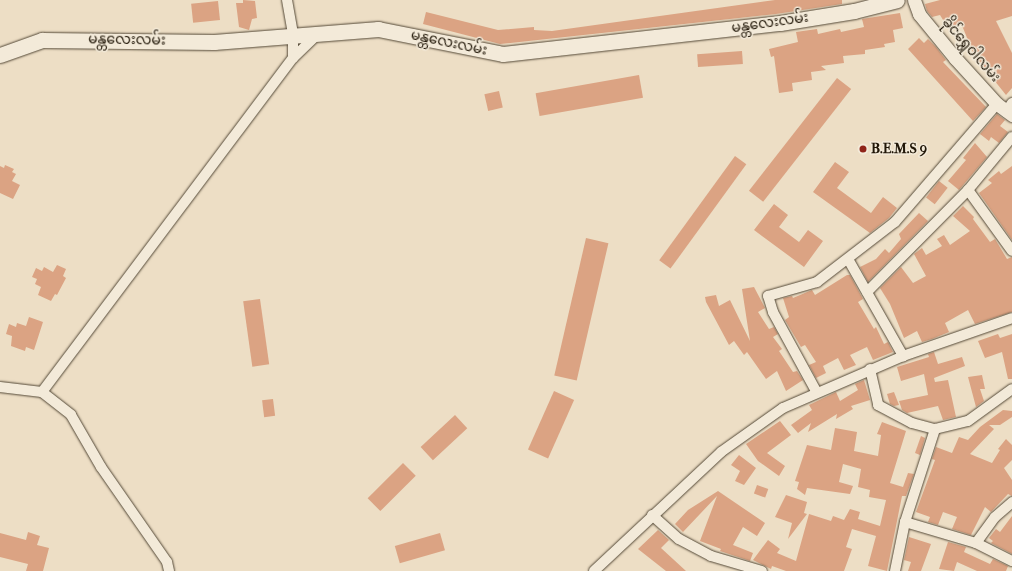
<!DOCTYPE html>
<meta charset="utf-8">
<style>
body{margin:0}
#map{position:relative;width:1012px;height:571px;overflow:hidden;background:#eddec5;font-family:"IM FELL French Canon","Noto Sans Myanmar",serif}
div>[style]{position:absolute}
.building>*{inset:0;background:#dba383;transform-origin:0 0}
.roads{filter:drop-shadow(0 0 1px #544937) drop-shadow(0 0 1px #544937)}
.minor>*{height:10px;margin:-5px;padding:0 5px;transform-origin:5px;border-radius:5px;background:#f3ead9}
.tertiary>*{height:13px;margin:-6.5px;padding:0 6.5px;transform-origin:6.5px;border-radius:6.5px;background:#f3ead9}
.secondary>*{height:15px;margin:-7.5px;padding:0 7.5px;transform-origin:7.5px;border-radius:7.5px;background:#f3ead9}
.dots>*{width:11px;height:11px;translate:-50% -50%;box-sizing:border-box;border:2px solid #f3ead9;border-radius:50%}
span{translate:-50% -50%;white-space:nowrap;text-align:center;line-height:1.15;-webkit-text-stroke:3px #f3ead9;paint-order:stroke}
.street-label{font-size:14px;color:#211708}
.poi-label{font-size:14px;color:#211708;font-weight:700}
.left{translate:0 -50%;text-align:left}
</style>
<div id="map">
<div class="building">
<i style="clip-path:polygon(243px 0,255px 1px,257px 18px,252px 19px,249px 30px,239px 27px,236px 3px,243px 3px)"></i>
<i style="clip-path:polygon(775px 0,842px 0,842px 4px,776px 14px,500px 44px,423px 24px,426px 12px,498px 30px,534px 27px,534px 30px,552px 31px)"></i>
<i style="clip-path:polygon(940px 0,1012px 0,1012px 16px,996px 21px,1012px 53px,1012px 88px,1006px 95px,974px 55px,961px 23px,948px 28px,940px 15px,932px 17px,927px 11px,925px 4px)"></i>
<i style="left:218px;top:1px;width:19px;height:27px;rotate:84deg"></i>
<i style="clip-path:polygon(900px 13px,903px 28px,893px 30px,895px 42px,884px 44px,885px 47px,865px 50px,865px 54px,843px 56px,844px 63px,821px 66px,826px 70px,811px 72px,812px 80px,792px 83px,793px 91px,779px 93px,774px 56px,771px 57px,769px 49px,798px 42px,796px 32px,817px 29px,818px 34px,840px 29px,841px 32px,864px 27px,862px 19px)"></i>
<i style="clip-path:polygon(919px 38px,924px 43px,928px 39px,936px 47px,946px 60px,943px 62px,986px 107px,973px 121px,908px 49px)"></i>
<i style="left:742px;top:51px;width:13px;height:45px;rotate:86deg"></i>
<i style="left:639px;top:75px;width:23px;height:105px;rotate:80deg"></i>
<i style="left:837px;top:78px;width:18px;height:143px;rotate:38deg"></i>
<i style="left:499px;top:91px;width:17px;height:15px;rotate:77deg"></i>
<i style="clip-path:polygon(997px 114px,1005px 120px,1000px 126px,1008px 132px,999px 143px,991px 137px,989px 141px,980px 134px)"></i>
<i style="clip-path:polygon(975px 143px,987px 157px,959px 190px,948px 181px,966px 160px,963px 158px)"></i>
<i style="left:735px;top:156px;width:14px;height:129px;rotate:36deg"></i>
<i style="clip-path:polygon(835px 162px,849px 172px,837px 188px,871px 213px,883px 197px,897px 208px,889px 218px,870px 233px,813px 192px)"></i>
<i style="clip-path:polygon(5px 165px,14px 169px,12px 172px,16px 174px,12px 181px,20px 185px,13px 199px,0 193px,0 166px,4px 168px)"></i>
<i style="clip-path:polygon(1012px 166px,1012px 240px,979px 193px,992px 183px,988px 180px,999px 171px,1001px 174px)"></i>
<i style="left:939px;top:181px;width:11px;height:21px;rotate:38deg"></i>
<i style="clip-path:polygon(774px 204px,788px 215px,779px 227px,799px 242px,808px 230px,823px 241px,804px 267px,754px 230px)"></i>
<i style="clip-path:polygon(963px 206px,974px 217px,973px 219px,990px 242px,995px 239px,1007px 259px,1012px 257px,1012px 312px,975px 324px,968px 310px,945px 323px,949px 332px,932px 339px,922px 342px,917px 331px,904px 338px,890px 304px,880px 288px,901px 267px,913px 283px,926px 276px,914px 254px,922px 248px,926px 255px,942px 246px,937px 239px,944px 235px,950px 245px,970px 231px,953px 216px)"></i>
<i style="clip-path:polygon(919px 213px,928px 221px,868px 282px,860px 267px,876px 259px,885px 249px,889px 253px,901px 239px,899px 234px)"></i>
<i style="left:586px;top:238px;width:23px;height:141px;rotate:13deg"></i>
<i style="clip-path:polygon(57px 265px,66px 269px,63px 276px,66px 278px,57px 295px,55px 294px,51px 301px,38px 295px,41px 287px,35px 284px,37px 279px,32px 277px,36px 268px,42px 271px,44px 267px,53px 272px)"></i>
<i style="clip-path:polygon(847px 275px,850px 275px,863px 299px,858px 302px,874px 329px,876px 327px,884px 344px,888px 342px,893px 352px,873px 360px,867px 347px,850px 355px,856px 365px,844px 370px,838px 358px,823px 366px,826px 373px,816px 378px,809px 365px,816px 362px,805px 345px,801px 347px,785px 320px,789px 317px,783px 298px,792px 296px,793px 298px,812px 290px,815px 295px)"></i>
<i style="clip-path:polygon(754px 287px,765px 308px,758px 312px,769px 329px,774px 327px,778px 334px,773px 337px,782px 349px,779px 351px,793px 372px,797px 371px,803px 380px,786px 391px,777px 371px,766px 379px,747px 352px,744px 355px,734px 341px,729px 345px,706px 302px,705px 297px,716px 295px,719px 306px,730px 300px,750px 341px,742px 289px)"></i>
<i style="left:260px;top:299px;width:66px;height:17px;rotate:82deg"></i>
<i style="clip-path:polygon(29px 317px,43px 322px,34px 350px,26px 347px,25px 351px,11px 346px,12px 336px,6px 334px,9px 324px,16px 327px,17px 323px,26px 326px)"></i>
<i style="clip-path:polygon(998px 334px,1000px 338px,1012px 334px,1012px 379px,1008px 379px,1002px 352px,985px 358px,978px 341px)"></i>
<i style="clip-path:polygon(934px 352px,938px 364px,962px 357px,965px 366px,934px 378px,935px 382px,948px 380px,956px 417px,943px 420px,938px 406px,907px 413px,902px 410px,899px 401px,928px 395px,924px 374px,901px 381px,897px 367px,929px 357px,928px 354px)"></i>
<i style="clip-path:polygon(982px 375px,985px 389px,980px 389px,984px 401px,976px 407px,968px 377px)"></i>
<i style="clip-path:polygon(864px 380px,870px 400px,851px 406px,853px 409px,836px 419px,837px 414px,808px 432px,811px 423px,798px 433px,791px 425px,812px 410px,809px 405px,836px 392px,840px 401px,858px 390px,855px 384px)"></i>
<i style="left:554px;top:391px;width:22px;height:64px;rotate:24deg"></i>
<i style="clip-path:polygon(894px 392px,899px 405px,894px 406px,890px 404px,887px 394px)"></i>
<i style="left:273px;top:399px;width:17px;height:11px;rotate:83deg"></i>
<i style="clip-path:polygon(1003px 410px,1012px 411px,1012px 417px,1000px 425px,989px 425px,994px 429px,970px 454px,992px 463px,1000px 450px,998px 449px,1006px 439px,1012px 445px,1012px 460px,1004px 468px,1012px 480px,1012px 496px,1008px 494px,991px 512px,985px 507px,971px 535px,952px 529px,957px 517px,943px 512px,938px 525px,928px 522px,930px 517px,916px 512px,935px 460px,932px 459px,936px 447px,952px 453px,959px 437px,968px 440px,980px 427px)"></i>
<i style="left:455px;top:415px;width:18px;height:47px;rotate:47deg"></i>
<i style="clip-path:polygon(780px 421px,791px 435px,767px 453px,785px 466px,779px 476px,758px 461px,746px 444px)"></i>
<i style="clip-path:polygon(882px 422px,906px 431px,890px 483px,903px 487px,908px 473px,914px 474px,906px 496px,902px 496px,887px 571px,868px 566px,876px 536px,852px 529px,846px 547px,852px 549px,844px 571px,786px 571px,772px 566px,771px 569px,753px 560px,768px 540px,780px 549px,777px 553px,796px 561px,809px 514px,831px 521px,833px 516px,844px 520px,850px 509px,860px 512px,858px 519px,880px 526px,886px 500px,869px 497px,870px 490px,858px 487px,861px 469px,843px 464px,839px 482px,853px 486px,850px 494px,807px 488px,805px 495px,797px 489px,799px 482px,795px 481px,807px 445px,831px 450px,835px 428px,857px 432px,854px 451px,878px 456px,881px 435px,877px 434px)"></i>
<i style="clip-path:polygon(921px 436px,925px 438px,920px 455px,915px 453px)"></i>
<i style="clip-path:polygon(739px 455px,756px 468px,744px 485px,735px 481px,740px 471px,731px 465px)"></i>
<i style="left:403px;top:463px;width:18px;height:50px;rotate:45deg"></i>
<i style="left:757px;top:485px;width:12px;height:9px;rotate:20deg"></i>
<i style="clip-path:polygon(718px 491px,765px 523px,757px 536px,743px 527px,733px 545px,753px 553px,750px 561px,720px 551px,721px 549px,700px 541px,717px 496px,683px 532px,675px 524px,688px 510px)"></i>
<i style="clip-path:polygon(786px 495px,807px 502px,804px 513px,807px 514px,788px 539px,792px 523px,775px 517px)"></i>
<i style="clip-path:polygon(1012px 516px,1012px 554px,991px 543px,993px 541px,989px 538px,996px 529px,1000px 532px)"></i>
<i style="clip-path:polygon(658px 530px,669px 540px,661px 548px,686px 571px,666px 571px,638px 549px)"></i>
<i style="clip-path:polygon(28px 532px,40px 536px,37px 545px,49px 548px,43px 571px,26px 571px,28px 564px,0 557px,0 533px,26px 540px)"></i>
<i style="left:440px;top:533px;width:18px;height:47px;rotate:74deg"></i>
<i style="clip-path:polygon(909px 537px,931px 544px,921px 571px,908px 571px,911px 562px,904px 560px)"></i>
<i style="clip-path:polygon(948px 542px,966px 547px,964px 552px,990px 564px,993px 559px,1008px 566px,1006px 571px,977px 571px,957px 562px,954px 571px,939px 569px)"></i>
</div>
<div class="roads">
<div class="minor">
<i style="left:287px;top:0;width:36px;rotate:80deg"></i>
<i style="left:293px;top:35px;width:23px;rotate:90deg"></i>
<i style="left:1006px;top:112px;width:11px;rotate:-56deg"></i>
<i style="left:968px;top:190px;width:75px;rotate:54.2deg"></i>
<i style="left:848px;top:259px;width:112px;rotate:60.4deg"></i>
<i style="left:867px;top:292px;width:144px;rotate:-45.3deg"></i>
<i style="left:968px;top:190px;width:69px;rotate:-50.3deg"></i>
<i style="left:870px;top:369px;width:37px;rotate:77deg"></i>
<i style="left:878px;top:405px;width:38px;rotate:28deg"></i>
<i style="left:912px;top:423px;width:24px;rotate:15deg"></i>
<i style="left:935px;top:429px;width:34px;rotate:-14deg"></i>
<i style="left:968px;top:421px;width:54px;rotate:-36deg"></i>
<i style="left:0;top:387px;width:42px;rotate:6.8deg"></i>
<i style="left:42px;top:392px;width:37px;rotate:38deg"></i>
<i style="left:71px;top:415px;width:60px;rotate:60deg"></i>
<i style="left:101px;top:467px;width:116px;rotate:55.2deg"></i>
<i style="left:167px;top:562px;width:9px;rotate:77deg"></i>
<i style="left:816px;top:391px;width:90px;rotate:-118.6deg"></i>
<i style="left:773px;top:312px;width:17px;rotate:-107deg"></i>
<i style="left:768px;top:296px;width:51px;rotate:-15.9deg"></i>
<i style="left:817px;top:282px;width:98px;rotate:-37.6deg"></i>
<i style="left:895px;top:222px;width:156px;rotate:-49.2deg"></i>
<i style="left:42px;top:392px;width:418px;rotate:-53.1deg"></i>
<i style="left:293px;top:58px;width:35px;rotate:-44deg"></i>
<i style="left:652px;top:515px;width:36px;rotate:42deg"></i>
<i style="left:679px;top:539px;width:36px;rotate:28deg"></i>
<i style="left:711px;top:556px;width:53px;rotate:16.4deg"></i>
<i style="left:905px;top:522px;width:74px;rotate:16.5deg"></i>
<i style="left:976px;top:543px;width:40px;rotate:26.6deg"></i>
<i style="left:976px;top:543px;width:32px;rotate:-54deg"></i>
<i style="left:995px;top:517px;width:23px;rotate:-41deg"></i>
<i style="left:594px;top:571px;width:174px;rotate:-43.1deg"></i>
<i style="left:721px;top:452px;width:76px;rotate:-35.4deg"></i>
<i style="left:783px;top:408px;width:131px;rotate:-23.4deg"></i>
<i style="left:903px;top:356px;width:115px;rotate:-19.2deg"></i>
<i style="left:895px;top:571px;width:50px;rotate:-78.5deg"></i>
<i style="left:905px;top:522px;width:98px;rotate:-72.1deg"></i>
</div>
<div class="tertiary">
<i style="left:914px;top:0;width:15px;rotate:70deg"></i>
<i style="left:919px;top:14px;width:57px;rotate:50.7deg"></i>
<i style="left:955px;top:58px;width:62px;rotate:47.6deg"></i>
<i style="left:997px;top:104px;width:19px;rotate:36deg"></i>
</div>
<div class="secondary">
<i style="left:0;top:55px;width:45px;rotate:-19.7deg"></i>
<i style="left:42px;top:40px;width:172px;rotate:0.7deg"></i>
<i style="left:214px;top:42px;width:165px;rotate:-4.5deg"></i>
<i style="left:378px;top:29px;width:127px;rotate:11.3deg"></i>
<i style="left:503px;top:54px;width:279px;rotate:-6.4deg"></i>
<i style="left:780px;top:23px;width:75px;rotate:-9.2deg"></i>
<i style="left:854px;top:11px;width:44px;rotate:-14.3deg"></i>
</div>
</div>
<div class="dots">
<i style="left:863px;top:149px;background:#8f2418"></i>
</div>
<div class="street-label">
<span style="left:770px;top:23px;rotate:-8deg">မန္တလေးလမ်း</span>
<span style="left:127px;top:40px;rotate:1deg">မန္တလေးလမ်း</span>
<span style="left:449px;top:43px;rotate:12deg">မန္တလေးလမ်း</span>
<span style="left:971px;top:50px;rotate:49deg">ခိုင်ရွှေဝါလမ်း</span>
</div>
<div class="poi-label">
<span class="left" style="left:871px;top:149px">B.E.M.S 9</span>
</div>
</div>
